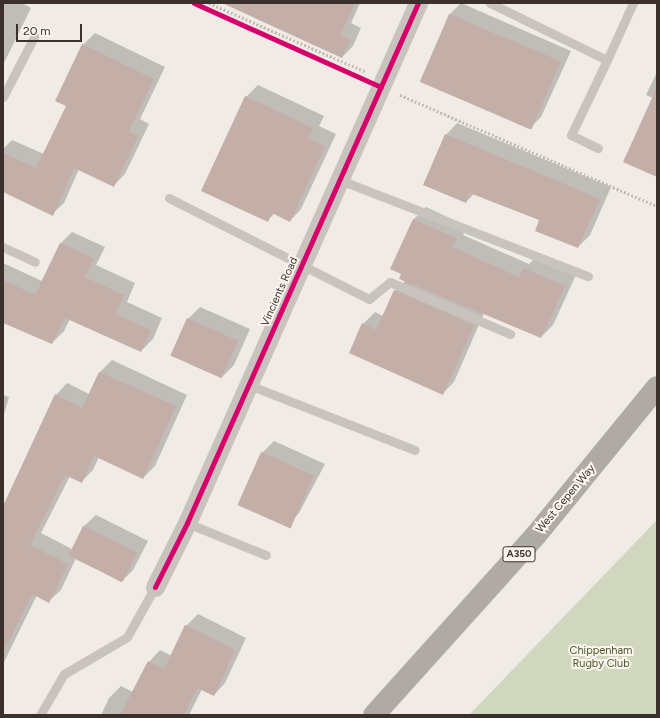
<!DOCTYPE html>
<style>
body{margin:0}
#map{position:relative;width:660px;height:718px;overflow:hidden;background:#f0ebe5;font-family:Figtree,sans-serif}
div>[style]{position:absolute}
.green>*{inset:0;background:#d1d6bf}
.shadow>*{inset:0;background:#0003}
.building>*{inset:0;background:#c3afa7;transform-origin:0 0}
.path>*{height:2.5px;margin-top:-1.25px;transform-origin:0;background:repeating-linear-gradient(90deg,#c2bbb6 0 2px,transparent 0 4px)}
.lane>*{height:9px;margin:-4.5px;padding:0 4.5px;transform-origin:4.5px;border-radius:4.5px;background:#c9c3be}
.street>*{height:19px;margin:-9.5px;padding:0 9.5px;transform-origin:9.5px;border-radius:9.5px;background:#c9c3be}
.highway>*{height:22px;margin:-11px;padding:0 11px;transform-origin:11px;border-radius:11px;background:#afaaa4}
.cycleway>*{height:5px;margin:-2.5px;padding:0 2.5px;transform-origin:2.5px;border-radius:2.5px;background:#d6006c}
span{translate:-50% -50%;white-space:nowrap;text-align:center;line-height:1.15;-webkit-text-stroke:4px #fbf5ee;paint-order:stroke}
.shield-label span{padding:1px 3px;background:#fbf5ee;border:1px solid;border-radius:3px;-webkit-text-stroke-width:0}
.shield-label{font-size:10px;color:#3b302b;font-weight:700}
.street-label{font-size:11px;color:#3b302b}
.park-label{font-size:11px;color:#4a5a2e}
.frame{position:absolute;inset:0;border:4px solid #3b302b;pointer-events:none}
.scale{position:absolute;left:16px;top:24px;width:66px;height:18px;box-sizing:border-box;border:2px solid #3b302b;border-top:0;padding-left:5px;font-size:12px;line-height:14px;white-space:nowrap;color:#3b302b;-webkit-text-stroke:3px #fbf5ee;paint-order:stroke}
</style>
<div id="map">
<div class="green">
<i style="clip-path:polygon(657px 520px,657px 715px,469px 715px)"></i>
</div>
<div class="shadow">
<i style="clip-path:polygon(3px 3px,22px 3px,31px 8px,3px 65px)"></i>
<i style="clip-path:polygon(225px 3px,360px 3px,351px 23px,361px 28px,353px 46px,342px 57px)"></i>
<i style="clip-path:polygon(461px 3px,571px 51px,541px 117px,529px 129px,420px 81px,450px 14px)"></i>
<i style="clip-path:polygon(95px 33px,165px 67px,140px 119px,149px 124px,125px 174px,113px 186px,79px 169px,64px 203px,52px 214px,3px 191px,3px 149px,12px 140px,44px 154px,67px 106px,83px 45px)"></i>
<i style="clip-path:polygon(657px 72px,657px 176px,653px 98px,646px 95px)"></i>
<i style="clip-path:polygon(258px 85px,324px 116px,319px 126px,336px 134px,301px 209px,290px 221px,275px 213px,267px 221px,246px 97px)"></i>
<i style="clip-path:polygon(457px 123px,611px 187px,590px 235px,578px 247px,540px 220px,474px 194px,466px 202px,446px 135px)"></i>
<i style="clip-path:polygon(426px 207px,467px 226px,463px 235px,529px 264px,536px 257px,576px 275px,553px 325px,541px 337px,484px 313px,454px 382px,442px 394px,363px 324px,375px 312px,383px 316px,395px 291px,405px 281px,402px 274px,392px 269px,414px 219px)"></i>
<i style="clip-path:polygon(72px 232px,105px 247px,96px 265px,135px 283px,127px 302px,162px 318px,153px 339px,141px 351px,70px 319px,64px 331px,52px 343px,3px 321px,3px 263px,42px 281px,60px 244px)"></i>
<i style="clip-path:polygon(200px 307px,250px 329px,234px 365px,222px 377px,188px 319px)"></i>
<i style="clip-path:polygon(112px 360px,187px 395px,155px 466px,143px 478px,99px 457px,93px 470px,81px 482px,70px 476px,41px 533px,72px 549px,84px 526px,96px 515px,148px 541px,133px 570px,121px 582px,76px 558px,61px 590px,49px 601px,37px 595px,3px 664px,3px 510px,56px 395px,67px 383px,89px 394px,100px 372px)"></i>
<i style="clip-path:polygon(3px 395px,9px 397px,3px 418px)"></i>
<i style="clip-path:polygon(274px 441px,325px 464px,299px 513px,287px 525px,262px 453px)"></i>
<i style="clip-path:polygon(198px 614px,246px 638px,225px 683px,214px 695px,202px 689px,189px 715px,101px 715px,109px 698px,121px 686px,133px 692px,149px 662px,160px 650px,172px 656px,186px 626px)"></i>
</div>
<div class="building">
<i style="clip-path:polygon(222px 3px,355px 3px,340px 35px,350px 40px,342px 58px)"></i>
<i style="left:449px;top:14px;width:121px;height:74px;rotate:23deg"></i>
<i style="clip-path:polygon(82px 44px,154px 79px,129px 131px,138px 136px,114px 187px,74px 168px,53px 216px,3px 192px,3px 153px,36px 168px,66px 106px,55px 101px)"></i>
<i style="clip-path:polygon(657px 87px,657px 177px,623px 162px)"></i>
<i style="clip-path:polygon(245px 96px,313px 128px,308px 138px,325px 146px,290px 222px,272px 213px,268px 222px,201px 191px)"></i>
<i style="clip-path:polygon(445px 134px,600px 199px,578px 248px,535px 231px,539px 220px,470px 193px,466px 203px,423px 185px)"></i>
<i style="clip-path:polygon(413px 219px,456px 238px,452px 247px,519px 277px,523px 268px,565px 286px,541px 338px,399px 279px,401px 274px,390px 269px)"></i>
<i style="clip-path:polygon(60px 243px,94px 258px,85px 277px,124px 295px,116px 314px,151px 330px,141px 352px,65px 318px,52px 344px,3px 323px,3px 280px,35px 295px)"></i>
<i style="clip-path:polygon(394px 290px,474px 325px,443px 395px,349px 353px,362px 323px,376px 330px)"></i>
<i style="left:187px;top:318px;width:56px;height:41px;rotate:24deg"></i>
<i style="clip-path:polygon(99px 372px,176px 406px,143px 479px,94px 456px,82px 483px,65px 475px,30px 545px,68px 564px,49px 603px,32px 594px,3px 653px,3px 506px,55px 394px,82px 408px)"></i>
<i style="left:261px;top:452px;width:58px;height:58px;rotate:24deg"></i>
<i style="left:83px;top:526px;width:60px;height:33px;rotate:26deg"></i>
<i style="clip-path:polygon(185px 625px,235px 650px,214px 696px,197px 688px,184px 715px,120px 715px,148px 661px,164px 669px)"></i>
</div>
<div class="path">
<i style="left:209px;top:3px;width:171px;rotate:23.7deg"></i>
<i style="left:400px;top:95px;width:280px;rotate:23.4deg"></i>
</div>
<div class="lane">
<i style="left:490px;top:3px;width:130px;rotate:26deg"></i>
<i style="left:607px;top:60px;width:83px;rotate:115.6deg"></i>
<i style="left:571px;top:135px;width:30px;rotate:26deg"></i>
<i style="left:607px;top:60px;width:63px;rotate:-65.5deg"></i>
<i style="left:3px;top:97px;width:68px;rotate:-62.7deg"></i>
<i style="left:340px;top:180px;width:266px;rotate:21.2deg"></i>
<i style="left:169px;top:198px;width:224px;rotate:26.8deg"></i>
<i style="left:369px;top:299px;width:27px;rotate:-39deg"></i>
<i style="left:390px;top:282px;width:131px;rotate:23.4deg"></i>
<i style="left:3px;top:247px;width:35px;rotate:25deg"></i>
<i style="left:249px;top:385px;width:178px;rotate:21.4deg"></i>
<i style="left:187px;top:523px;width:85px;rotate:22.1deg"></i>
<i style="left:40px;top:715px;width:48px;rotate:-59.7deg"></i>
<i style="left:64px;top:674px;width:73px;rotate:-30.4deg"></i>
<i style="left:127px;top:637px;width:57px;rotate:-60.8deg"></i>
</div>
<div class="street">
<i style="left:155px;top:587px;width:72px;rotate:-63.4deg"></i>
<i style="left:187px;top:523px;width:569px;rotate:-66.05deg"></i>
</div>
<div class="highway">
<i style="left:374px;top:715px;width:242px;rotate:-48deg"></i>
<i style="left:536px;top:535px;width:191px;rotate:-50.7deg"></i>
</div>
<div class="cycleway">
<i style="left:194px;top:3px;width:205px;rotate:24.2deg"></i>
<i style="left:155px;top:587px;width:72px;rotate:-63.4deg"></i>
<i style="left:187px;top:523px;width:569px;rotate:-66.05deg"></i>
</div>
<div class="shield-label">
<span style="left:519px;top:554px">A350</span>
</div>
<div class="street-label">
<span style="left:280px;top:292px;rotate:-66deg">Vincients Road</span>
<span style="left:566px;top:499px;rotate:-50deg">West Cepen Way</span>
</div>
<div class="park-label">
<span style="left:601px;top:658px">Chippenham<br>Rugby Club</span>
</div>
<div class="frame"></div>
<div class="scale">20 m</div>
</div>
